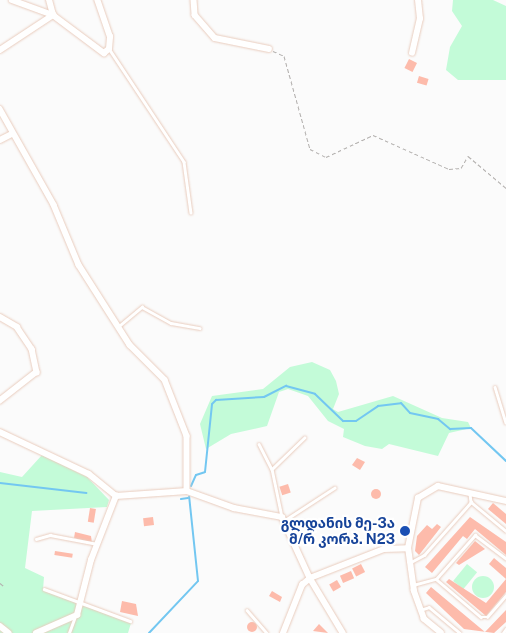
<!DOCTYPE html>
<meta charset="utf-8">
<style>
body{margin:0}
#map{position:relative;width:506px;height:633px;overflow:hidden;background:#fbfbfb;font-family:"Public Sans","Noto Sans Georgian",sans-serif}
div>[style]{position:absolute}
.green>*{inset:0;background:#c3fbd8;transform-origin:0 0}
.round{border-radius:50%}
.stream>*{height:2px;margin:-1px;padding:0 1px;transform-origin:1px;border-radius:1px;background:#73c7f1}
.building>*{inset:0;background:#fdbbab;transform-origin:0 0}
.path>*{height:1px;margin-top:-0.5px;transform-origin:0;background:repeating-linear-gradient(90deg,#b3b0ae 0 4px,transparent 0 6.5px)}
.roads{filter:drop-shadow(0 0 1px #e9ccbd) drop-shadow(0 0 1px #e9ccbd)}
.service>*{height:2.5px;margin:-1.25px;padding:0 1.25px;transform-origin:1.25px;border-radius:1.25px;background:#fff}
.minor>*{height:5.5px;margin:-2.75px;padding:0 2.75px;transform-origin:2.75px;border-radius:2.75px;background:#fff}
.dots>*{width:14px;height:14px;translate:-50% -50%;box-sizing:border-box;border:2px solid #fff;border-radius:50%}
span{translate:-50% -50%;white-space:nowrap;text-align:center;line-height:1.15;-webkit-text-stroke:4.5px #fff;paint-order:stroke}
.transit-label{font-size:14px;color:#164399;font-weight:700}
.right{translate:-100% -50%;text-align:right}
</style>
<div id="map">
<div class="green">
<i style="clip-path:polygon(453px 0,493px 0,506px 6px,506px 80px,458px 80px,446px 70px,450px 47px,462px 26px,452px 11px)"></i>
<i style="clip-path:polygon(312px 362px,330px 370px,336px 381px,339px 394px,333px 409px,338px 412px,393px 396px,442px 418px,468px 422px,471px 428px,449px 433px,438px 456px,389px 444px,382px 449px,365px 446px,343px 437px,344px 429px,328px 421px,308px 396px,288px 389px,279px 392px,267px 426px,231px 434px,206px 449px,200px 424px,212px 396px,263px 389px,290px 367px)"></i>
<i style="clip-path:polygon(42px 455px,87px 477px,109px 500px,107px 507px,32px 511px,25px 568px,44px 577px,43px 590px,131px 623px,128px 633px,0 633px,0 472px,22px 477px)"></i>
<i style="left:467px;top:564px;width:13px;height:22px;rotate:39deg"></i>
<i class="round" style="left:472px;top:576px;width:22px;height:22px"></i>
</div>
<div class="stream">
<i style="left:0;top:483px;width:87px;rotate:6.6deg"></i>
<i style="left:191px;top:486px;width:12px;rotate:-66deg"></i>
<i style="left:196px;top:475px;width:9px;rotate:-18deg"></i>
<i style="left:205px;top:472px;width:68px;rotate:-84.1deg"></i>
<i style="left:212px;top:404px;width:6px;rotate:-45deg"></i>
<i style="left:216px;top:400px;width:48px;rotate:-3.6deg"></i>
<i style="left:264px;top:397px;width:25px;rotate:-27deg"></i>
<i style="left:286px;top:386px;width:30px;rotate:15deg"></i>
<i style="left:315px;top:394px;width:39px;rotate:44deg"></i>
<i style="left:343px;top:421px;width:13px"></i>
<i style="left:356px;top:421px;width:27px;rotate:-34deg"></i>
<i style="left:378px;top:406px;width:23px;rotate:-7deg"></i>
<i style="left:401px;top:403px;width:13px;rotate:48deg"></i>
<i style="left:410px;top:413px;width:29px;rotate:12deg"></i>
<i style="left:438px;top:419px;width:16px;rotate:40deg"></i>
<i style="left:450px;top:429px;width:21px;rotate:-3deg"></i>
<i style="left:471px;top:428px;width:48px;rotate:43.3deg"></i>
<i style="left:181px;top:499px;width:7px;rotate:-8deg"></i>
<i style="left:149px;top:633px;width:71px;rotate:-46.7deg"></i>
<i style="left:198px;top:581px;width:85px;rotate:-96deg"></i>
</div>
<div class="building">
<i style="left:409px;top:59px;width:9px;height:10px;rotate:27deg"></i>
<i style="left:419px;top:76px;width:10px;height:7px;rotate:17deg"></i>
<i style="clip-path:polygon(357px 458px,365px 462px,360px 470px,352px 465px)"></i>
<i style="left:288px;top:484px;width:9px;height:9px;rotate:72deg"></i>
<i class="round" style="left:371px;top:489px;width:10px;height:10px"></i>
<i style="clip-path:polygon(493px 503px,506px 514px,506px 524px,488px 509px)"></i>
<i style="left:90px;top:508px;width:6px;height:14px;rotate:9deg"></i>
<i style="left:153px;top:517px;width:8px;height:10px;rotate:83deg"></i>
<i style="clip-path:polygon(470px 517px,506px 542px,506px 555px,475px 529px,467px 539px,463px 536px,432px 573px,425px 567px)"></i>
<i style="clip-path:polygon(437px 524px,441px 527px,419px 555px,415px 551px,417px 536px,427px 525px,432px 529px)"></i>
<i style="clip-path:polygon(75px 532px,91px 536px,92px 543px,74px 538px)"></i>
<i style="clip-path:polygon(475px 541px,485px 549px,459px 565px,456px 563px)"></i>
<i style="left:55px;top:551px;width:18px;height:4px;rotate:9deg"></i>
<i style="clip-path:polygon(494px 558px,506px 568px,506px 579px,489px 564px)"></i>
<i style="left:361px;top:564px;width:9px;height:10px;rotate:63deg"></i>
<i style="left:351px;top:571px;width:8px;height:12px;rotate:67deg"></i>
<i style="clip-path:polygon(449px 579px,486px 603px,506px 579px,506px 592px,486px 616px,446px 582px)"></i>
<i style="left:337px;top:580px;width:8px;height:9px;rotate:60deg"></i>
<i style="clip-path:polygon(431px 587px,485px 632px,506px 610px,506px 622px,494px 633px,464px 629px,426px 593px)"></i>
<i style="clip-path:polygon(272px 591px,282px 597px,280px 602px,269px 596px)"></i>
<i style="clip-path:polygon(122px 601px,136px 604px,138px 616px,120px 612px)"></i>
<i class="round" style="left:247px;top:622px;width:10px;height:10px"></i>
<i style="clip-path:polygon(319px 624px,328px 633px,313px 631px)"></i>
</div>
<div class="path">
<i style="left:273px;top:51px;width:12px;rotate:24deg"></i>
<i style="left:284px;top:56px;width:97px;rotate:74.4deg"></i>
<i style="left:310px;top:149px;width:18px;rotate:27deg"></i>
<i style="left:326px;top:157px;width:52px;rotate:-25.1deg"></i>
<i style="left:373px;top:135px;width:83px;rotate:24.1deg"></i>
<i style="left:449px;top:169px;width:12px;rotate:-5deg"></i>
<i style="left:461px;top:168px;width:14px;rotate:-60deg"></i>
<i style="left:468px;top:156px;width:50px;rotate:40.1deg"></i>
<i style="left:0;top:583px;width:6px;rotate:39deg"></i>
</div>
<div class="roads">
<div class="service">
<i style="left:110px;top:50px;width:134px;rotate:56.5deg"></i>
<i style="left:184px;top:162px;width:51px;rotate:82.2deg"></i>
<i style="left:119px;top:326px;width:30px;rotate:-40deg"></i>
<i style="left:142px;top:307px;width:33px;rotate:29deg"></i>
<i style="left:171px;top:323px;width:29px;rotate:10deg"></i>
<i style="left:495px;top:387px;width:37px;rotate:73deg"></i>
<i style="left:259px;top:444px;width:28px;rotate:63deg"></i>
<i style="left:272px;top:469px;width:49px;rotate:78.2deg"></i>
<i style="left:272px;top:469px;width:45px;rotate:-44.1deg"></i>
<i style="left:470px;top:494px;width:8px;rotate:83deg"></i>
<i style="left:471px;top:502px;width:45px;rotate:39.6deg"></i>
<i style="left:285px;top:520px;width:59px;rotate:-33.1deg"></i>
<i style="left:36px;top:539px;width:15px;rotate:-16deg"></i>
<i style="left:50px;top:535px;width:48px;rotate:10.8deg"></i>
<i style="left:411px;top:562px;width:15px;rotate:-28deg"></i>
<i style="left:424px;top:555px;width:71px;rotate:-48.4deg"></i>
<i style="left:436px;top:579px;width:59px;rotate:40.2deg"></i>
<i style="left:481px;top:617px;width:6px"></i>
<i style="left:487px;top:617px;width:29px;rotate:-49deg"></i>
<i style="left:413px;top:585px;width:24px;rotate:-15deg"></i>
<i style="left:436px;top:579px;width:59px;rotate:-48.4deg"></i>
<i style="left:475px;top:535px;width:39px;rotate:37deg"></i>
<i style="left:44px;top:589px;width:92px;rotate:20.4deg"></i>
<i style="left:247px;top:610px;width:30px;rotate:49deg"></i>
<i style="left:420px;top:610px;width:9px;rotate:-18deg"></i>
<i style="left:429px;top:607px;width:40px;rotate:40deg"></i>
<i style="left:69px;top:633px;width:15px;rotate:-70deg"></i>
<i style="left:503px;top:633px;width:5px;rotate:-53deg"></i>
</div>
<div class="minor">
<i style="left:12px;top:0;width:44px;rotate:20.1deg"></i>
<i style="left:53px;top:15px;width:64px;rotate:36.7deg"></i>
<i style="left:104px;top:53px;width:6px;rotate:-39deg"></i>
<i style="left:109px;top:49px;width:12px;rotate:-85deg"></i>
<i style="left:110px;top:37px;width:39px;rotate:-109deg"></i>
<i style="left:194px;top:0;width:15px;rotate:86deg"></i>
<i style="left:195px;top:15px;width:30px;rotate:49deg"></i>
<i style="left:215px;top:38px;width:55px;rotate:11.5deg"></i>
<i style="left:0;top:50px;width:64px;rotate:-33.4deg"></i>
<i style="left:53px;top:15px;width:16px;rotate:-105deg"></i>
<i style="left:412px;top:53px;width:35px;rotate:-77deg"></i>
<i style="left:420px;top:19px;width:19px;rotate:-96deg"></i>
<i style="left:0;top:109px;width:110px;rotate:60.6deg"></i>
<i style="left:54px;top:205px;width:65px;rotate:67.4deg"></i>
<i style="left:79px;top:265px;width:95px;rotate:57.5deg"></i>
<i style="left:130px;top:345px;width:49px;rotate:45deg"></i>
<i style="left:165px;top:380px;width:60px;rotate:68.6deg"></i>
<i style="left:187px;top:436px;width:55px;rotate:90deg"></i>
<i style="left:0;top:140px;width:13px;rotate:-27deg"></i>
<i style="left:0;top:317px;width:20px;rotate:30deg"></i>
<i style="left:17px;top:327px;width:27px;rotate:56deg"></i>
<i style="left:32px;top:349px;width:24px;rotate:78deg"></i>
<i style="left:37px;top:372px;width:47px;rotate:141.9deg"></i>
<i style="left:0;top:432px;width:98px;rotate:25.3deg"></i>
<i style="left:89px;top:474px;width:35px;rotate:39deg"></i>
<i style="left:116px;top:496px;width:71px;rotate:-4deg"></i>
<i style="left:187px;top:491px;width:50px;rotate:19.9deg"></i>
<i style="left:234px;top:508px;width:49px;rotate:10.6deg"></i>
<i style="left:282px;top:517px;width:67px;rotate:65.3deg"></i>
<i style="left:310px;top:578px;width:64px;rotate:59deg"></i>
<i style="left:0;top:626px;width:11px;rotate:38deg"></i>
<i style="left:36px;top:633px;width:45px;rotate:-23.7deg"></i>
<i style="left:77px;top:615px;width:57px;rotate:-75.7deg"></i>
<i style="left:91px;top:560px;width:69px;rotate:-68.7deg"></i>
<i style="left:283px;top:633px;width:52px;rotate:-68.4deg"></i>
<i style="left:302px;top:585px;width:11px;rotate:-41deg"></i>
<i style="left:310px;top:578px;width:79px;rotate:-21.4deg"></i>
<i style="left:384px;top:549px;width:24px;rotate:-2deg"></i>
<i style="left:441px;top:633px;width:22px;rotate:-141deg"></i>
<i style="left:424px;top:619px;width:30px;rotate:-110deg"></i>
<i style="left:414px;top:591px;width:43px;rotate:-97.9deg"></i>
<i style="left:408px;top:548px;width:51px;rotate:-78.7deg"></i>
<i style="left:418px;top:498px;width:23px;rotate:-31deg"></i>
<i style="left:438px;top:486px;width:70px;rotate:12.4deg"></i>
</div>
</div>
<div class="dots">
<i style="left:405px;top:531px;background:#1a4fb4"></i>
</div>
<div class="transit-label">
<span class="right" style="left:395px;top:531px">გლდანის მე-3ა<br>მ/რ კორპ. N23</span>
</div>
</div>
